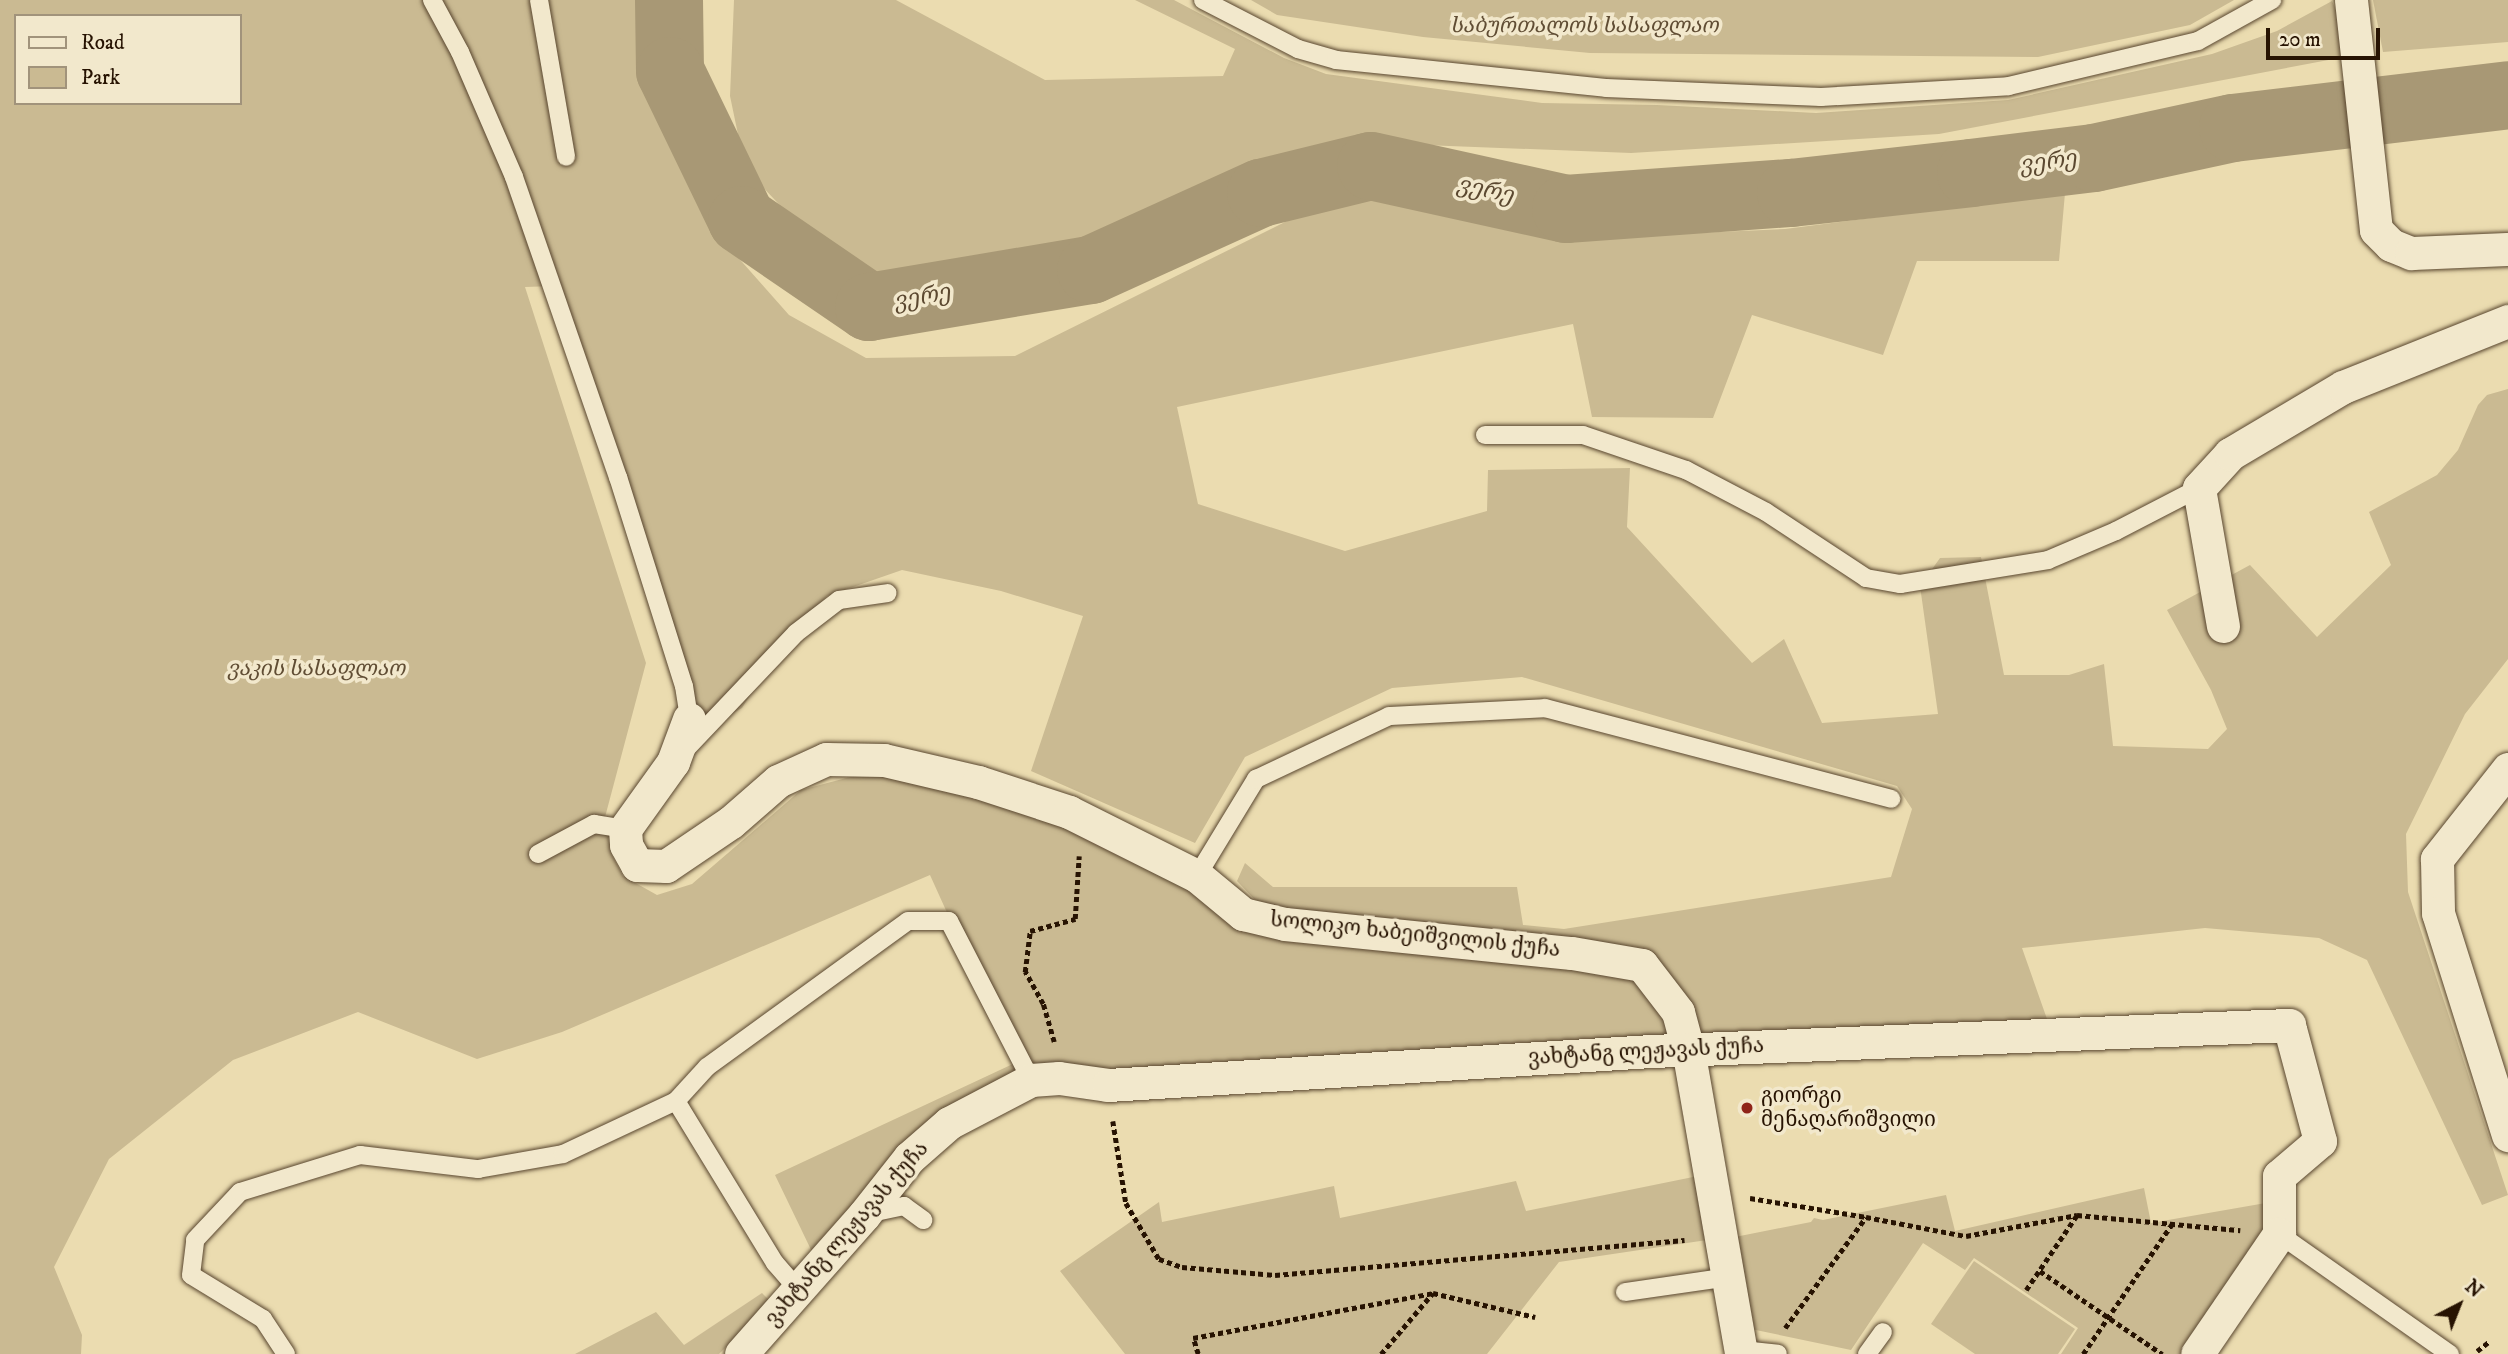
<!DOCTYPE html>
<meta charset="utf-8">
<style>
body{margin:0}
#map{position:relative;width:2508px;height:1354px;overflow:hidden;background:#ebdcb0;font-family:"IM FELL DW Pica","Noto Serif Georgian",serif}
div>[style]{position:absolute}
.green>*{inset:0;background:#caba92}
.river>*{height:68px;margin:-34px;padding:0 34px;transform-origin:34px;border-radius:34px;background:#a89875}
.path>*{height:4.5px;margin-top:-2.25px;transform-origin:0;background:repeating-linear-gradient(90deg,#271302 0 5px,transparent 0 8.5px)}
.roads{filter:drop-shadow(0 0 2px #58452e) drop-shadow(0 0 2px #58452e)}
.lane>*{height:18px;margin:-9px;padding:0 9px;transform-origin:9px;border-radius:9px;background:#f2e8cc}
.street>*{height:33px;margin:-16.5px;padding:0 16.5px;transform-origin:16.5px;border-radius:16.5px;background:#f2e8cc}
.dots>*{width:19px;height:19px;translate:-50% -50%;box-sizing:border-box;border:4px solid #f2e8cc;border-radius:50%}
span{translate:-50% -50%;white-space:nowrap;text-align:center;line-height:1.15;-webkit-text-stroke:7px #f2e8cc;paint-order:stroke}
.park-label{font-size:21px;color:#604d34;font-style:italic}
.street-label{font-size:21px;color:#271302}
.poi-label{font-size:21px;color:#271302}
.left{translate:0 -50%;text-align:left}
.water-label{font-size:23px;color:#5b4830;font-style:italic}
.legend{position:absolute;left:14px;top:14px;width:228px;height:91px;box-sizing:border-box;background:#f2e8cc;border:2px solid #a1937b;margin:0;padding:9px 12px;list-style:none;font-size:21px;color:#271302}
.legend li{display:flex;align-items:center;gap:14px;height:35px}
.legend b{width:35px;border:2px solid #a1937b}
.north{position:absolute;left:2424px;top:1270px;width:70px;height:70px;-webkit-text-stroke:5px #f2e8cc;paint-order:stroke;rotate:42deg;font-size:19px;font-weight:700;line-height:28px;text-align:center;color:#271302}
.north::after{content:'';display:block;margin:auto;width:24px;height:32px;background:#271302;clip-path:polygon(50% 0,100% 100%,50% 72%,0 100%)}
.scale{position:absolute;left:2266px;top:28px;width:114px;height:32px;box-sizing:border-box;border:4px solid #271302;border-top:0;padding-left:9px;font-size:21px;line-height:24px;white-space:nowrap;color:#271302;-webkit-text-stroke:5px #f2e8cc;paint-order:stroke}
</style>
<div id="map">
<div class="green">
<i style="clip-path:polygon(evenodd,0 0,649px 0,649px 68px,712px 228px,789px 315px,866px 358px,1015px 356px,1289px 220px,1374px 198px,1433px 205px,1607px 237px,1785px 229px,2065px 193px,2059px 261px,1917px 261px,1883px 355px,1752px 315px,1713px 418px,1592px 417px,1573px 324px,1177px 407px,1198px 504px,1345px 551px,1487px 511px,1488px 470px,1630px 468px,1627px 527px,1752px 663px,1784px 639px,1822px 723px,1938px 714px,1920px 586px,1940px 558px,1981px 557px,2004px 675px,2069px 675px,2104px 664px,2113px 746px,2208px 749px,2227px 729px,2211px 690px,2167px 610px,2250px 565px,2317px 637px,2391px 565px,2369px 512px,2437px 475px,2458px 450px,2478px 405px,2487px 395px,2508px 389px,2508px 659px,2465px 714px,2406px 834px,2408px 892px,2508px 1195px,2482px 1205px,2367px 960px,2319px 938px,2205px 928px,2022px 948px,2053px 1036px,1697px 1042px,1657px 966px,1287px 911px,1256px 901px,1237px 881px,1245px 863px,1273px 887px,1517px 887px,1523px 925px,1564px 929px,1891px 877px,1912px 809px,1897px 786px,1522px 677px,1392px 688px,1245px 757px,1195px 843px,1031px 771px,1083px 616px,1001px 591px,902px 570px,827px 596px,777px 653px,742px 708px,698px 734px,554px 286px,525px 287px,646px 663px,604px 821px,612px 855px,623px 876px,657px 895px,692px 884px,801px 790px,865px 773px,1021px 808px,1189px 881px,1234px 919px,1636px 973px,1676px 1043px,1057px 1081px,913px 1148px,815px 1258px,775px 1175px,1015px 1063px,930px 875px,562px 1032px,477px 1059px,358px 1012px,233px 1060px,109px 1159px,54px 1267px,82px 1335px,81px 1354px,0 1354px,0 0,16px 16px,240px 16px,240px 103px,16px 103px,16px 16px)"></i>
<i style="clip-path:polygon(734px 0,896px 0,1045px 80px,1223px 76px,1235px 49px,1135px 0,1174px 0,1284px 58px,1326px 74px,1542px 103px,1657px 105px,1816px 113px,2008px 100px,2212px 54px,2277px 31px,2332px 1px,2355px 55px,1939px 134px,1631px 153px,1347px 142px,1310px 152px,1097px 249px,966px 281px,869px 283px,805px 232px,745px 168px,730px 96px)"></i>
<i style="clip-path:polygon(1251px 0,2234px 0,2190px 25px,2038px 57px,1590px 53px,1423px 37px,1277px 15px)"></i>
<i style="clip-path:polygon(2373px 0,2508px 0,2508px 42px,2383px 52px)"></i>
<i style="clip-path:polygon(1698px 1176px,1707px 1240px,1559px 1262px,1487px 1354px,1125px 1354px,1060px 1271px,1159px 1202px,1162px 1222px,1334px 1186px,1340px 1218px,1516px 1181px,1526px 1211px)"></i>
<i style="clip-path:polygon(2144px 1188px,2151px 1223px,2283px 1200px,2181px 1354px,2061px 1354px,2078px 1328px,1974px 1258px,1965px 1270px,1923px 1243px,1851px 1350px,1751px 1329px,1735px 1237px,1811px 1222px,1814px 1218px,1823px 1220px,1946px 1195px,1955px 1231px)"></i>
<i style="clip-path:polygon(1974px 1261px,2075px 1329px,2058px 1354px,1975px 1354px,1931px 1324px)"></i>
<i style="clip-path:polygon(762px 1293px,771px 1302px,719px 1354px,575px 1354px,656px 1312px,684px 1345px)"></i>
</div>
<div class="river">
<i style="left:669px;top:0;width:71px;rotate:89.2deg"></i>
<i style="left:670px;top:71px;width:165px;rotate:64.2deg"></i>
<i style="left:742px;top:220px;width:154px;rotate:34.4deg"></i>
<i style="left:869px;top:307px;width:225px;rotate:-9.5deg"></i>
<i style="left:1091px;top:270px;width:187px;rotate:-24.4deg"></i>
<i style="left:1261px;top:193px;width:113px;rotate:-13.8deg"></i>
<i style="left:1371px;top:166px;width:200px;rotate:12.4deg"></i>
<i style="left:1566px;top:209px;width:226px;rotate:-4.1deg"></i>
<i style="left:1791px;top:193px;width:181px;rotate:-6.3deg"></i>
<i style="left:1971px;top:173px;width:124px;rotate:-7deg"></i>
<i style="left:2094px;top:158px;width:142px;rotate:-12.2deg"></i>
<i style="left:2233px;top:128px;width:277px;rotate:-6.8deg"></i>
</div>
<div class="path">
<i style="left:1054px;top:1042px;width:40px;rotate:-106deg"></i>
<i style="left:1043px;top:1004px;width:37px;rotate:-119deg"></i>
<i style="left:1025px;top:972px;width:41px;rotate:-83deg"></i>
<i style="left:1030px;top:931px;width:47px;rotate:-14.9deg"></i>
<i style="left:1075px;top:919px;width:63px;rotate:-86.4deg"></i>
<i style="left:1113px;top:1121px;width:83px;rotate:81deg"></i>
<i style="left:1126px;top:1203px;width:65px;rotate:59.5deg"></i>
<i style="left:1159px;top:1259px;width:24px;rotate:19deg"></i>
<i style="left:1182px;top:1267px;width:93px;rotate:4.9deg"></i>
<i style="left:1275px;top:1275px;width:411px;rotate:-4.9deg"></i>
<i style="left:1750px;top:1198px;width:118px;rotate:9.3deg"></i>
<i style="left:2040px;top:1271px;width:148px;rotate:34.2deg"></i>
<i style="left:2026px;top:1290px;width:91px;rotate:-55.8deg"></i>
<i style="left:2077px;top:1215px;width:164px;rotate:5.3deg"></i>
<i style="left:1785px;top:1328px;width:137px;rotate:-53.9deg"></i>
<i style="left:1866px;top:1217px;width:102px;rotate:10.8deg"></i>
<i style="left:1966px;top:1236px;width:113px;rotate:-10.7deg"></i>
<i style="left:2477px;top:1351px;width:16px;rotate:-38deg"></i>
<i style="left:1198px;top:1354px;width:17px;rotate:-107deg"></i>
<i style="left:1193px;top:1338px;width:244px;rotate:-10.6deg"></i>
<i style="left:1381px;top:1354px;width:80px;rotate:-49.6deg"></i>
<i style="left:1433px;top:1293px;width:105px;rotate:13.2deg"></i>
<i style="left:2083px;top:1354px;width:158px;rotate:-55.6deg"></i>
</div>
<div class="roads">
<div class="lane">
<i style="left:432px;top:0;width:59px;rotate:61.7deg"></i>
<i style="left:460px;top:52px;width:136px;rotate:66.6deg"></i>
<i style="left:514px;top:177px;width:318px;rotate:70.9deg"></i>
<i style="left:618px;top:477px;width:219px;rotate:72.5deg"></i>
<i style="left:684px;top:686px;width:33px;rotate:81deg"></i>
<i style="left:539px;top:0;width:159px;rotate:80.2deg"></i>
<i style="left:1203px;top:0;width:107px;rotate:27.3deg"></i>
<i style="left:1298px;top:49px;width:40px;rotate:16deg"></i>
<i style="left:1336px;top:60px;width:271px;rotate:5.9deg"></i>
<i style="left:1606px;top:88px;width:215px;rotate:2.4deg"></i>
<i style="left:1821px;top:97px;width:188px;rotate:-3.3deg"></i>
<i style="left:2009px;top:86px;width:194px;rotate:-13.4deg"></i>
<i style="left:2198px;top:41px;width:85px;rotate:-29deg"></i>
<i style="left:1485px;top:435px;width:98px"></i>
<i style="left:1583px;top:435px;width:109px;rotate:18.8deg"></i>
<i style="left:1686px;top:470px;width:90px;rotate:27.7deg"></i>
<i style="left:1766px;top:512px;width:120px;rotate:33.4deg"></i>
<i style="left:1866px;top:578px;width:35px;rotate:10deg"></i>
<i style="left:1900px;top:584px;width:150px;rotate:-9.2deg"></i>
<i style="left:2048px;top:560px;width:74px;rotate:-23.1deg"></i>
<i style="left:2116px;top:531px;width:93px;rotate:-27.4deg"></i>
<i style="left:685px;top:750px;width:161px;rotate:-46.5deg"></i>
<i style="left:796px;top:633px;width:54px;rotate:-37.5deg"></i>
<i style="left:839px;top:600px;width:49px;rotate:-8.1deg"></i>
<i style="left:538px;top:854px;width:64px;rotate:-28.2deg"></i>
<i style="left:594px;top:824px;width:31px;rotate:9deg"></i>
<i style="left:1197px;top:876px;width:114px;rotate:-58.7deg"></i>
<i style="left:1256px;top:779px;width:147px;rotate:-25.3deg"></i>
<i style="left:1389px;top:716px;width:156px;rotate:-2.9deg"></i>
<i style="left:1545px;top:708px;width:358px;rotate:14.7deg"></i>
<i style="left:676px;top:1101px;width:46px;rotate:-47.6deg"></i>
<i style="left:707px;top:1067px;width:248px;rotate:-36deg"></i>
<i style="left:908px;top:921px;width:41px"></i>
<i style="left:949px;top:921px;width:179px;rotate:62.7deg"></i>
<i style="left:871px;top:1213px;width:34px;rotate:-12deg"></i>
<i style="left:904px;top:1206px;width:24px;rotate:36deg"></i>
<i style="left:2279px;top:1234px;width:209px;rotate:35.1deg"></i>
<i style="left:1625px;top:1292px;width:105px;rotate:-8.2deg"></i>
<i style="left:1742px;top:1350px;width:36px;rotate:6deg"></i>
<i style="left:286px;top:1354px;width:42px;rotate:-123.3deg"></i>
<i style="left:263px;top:1319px;width:84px;rotate:-148.6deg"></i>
<i style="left:191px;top:1275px;width:35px;rotate:-83deg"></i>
<i style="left:195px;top:1240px;width:66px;rotate:-46.8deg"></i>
<i style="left:240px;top:1192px;width:126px;rotate:-17.1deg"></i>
<i style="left:360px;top:1155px;width:119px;rotate:6.8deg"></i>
<i style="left:478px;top:1169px;width:86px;rotate:-10deg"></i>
<i style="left:563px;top:1154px;width:125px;rotate:-25.1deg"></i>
<i style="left:676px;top:1101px;width:190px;rotate:58.6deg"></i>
<i style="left:775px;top:1263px;width:35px;rotate:49deg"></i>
<i style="left:1867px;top:1354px;width:27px;rotate:-54deg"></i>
</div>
<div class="street">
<i style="left:2351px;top:0;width:231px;rotate:83.8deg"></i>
<i style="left:2376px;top:230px;width:21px;rotate:45deg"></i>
<i style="left:2391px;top:245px;width:22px;rotate:22deg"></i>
<i style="left:2411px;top:253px;width:97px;rotate:-2.4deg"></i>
<i style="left:2223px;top:626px;width:140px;rotate:-99.9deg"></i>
<i style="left:2199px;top:488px;width:46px;rotate:-47.6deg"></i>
<i style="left:2230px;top:454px;width:131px;rotate:-30.7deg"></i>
<i style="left:2343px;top:387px;width:178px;rotate:-21.8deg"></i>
<i style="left:689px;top:719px;width:46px;rotate:110.4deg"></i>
<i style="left:673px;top:762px;width:82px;rotate:125.6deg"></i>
<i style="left:625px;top:829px;width:16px;rotate:86deg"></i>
<i style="left:626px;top:845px;width:23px;rotate:61deg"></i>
<i style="left:637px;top:865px;width:29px;rotate:2deg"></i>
<i style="left:666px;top:866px;width:78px;rotate:-34.1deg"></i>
<i style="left:731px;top:822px;width:62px;rotate:-41.1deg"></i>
<i style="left:778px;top:781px;width:53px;rotate:-24.6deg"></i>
<i style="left:826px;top:759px;width:58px;rotate:1deg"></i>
<i style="left:884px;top:760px;width:97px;rotate:13.2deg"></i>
<i style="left:978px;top:782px;width:96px;rotate:18.2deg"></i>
<i style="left:1069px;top:812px;width:143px;rotate:26.6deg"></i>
<i style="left:1197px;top:876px;width:60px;rotate:39.6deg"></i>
<i style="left:1243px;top:914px;width:43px;rotate:13.4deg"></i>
<i style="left:1285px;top:924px;width:288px;rotate:5.8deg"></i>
<i style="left:1572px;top:953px;width:71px;rotate:9.7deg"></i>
<i style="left:1642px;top:965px;width:59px;rotate:52.5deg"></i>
<i style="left:1678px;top:1012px;width:38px;rotate:75deg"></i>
<i style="left:1688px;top:1049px;width:310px;rotate:80.1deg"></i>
<i style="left:2508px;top:769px;width:115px;rotate:128.3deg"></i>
<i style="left:2437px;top:859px;width:54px;rotate:88.9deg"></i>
<i style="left:2438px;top:913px;width:233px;rotate:72.5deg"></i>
<i style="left:741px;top:1354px;width:186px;rotate:-48.5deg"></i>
<i style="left:864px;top:1215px;width:73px;rotate:-51.7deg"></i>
<i style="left:909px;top:1158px;width:53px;rotate:-41.2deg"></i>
<i style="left:949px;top:1123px;width:93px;rotate:-27.7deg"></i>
<i style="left:1031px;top:1080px;width:28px;rotate:-4deg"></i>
<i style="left:1059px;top:1078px;width:49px;rotate:8.1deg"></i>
<i style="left:1108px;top:1085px;width:545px;rotate:-3.58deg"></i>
<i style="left:1652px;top:1051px;width:638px;rotate:-2.34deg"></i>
<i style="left:2289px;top:1025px;width:120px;rotate:75deg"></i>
<i style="left:2320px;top:1141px;width:54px;rotate:139.5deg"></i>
<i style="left:2279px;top:1176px;width:58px;rotate:90deg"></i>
<i style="left:2279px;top:1234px;width:145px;rotate:124.3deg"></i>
</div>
</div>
<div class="dots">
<i style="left:1747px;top:1108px;background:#8f2418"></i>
</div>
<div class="park-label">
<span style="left:1584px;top:26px">საბურთალოს სასაფლაო</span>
<span style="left:316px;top:669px">ვაკის სასაფლაო</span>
</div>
<div class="street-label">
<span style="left:1415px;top:935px;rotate:6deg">სოლიკო ხაბეიშვილის ქუჩა</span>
<span style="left:1646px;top:1052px;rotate:-3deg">ვახტანგ ლეჟავას ქუჩა</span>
<span style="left:847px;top:1234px;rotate:-49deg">ვახტანგ ლეჟავას ქუჩა</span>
</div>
<div class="poi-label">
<span class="left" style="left:1761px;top:1108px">გიორგი<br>მენაღარიშვილი</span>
</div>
<div class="water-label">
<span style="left:2048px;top:163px;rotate:-7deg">ვერე</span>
<span style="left:1485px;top:191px;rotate:12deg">ვერე</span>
<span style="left:922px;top:298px;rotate:-10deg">ვერე</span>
</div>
<ul class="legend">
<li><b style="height:9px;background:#f2e8cc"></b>Road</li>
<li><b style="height:19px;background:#caba92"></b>Park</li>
</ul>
<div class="north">N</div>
<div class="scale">20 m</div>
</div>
